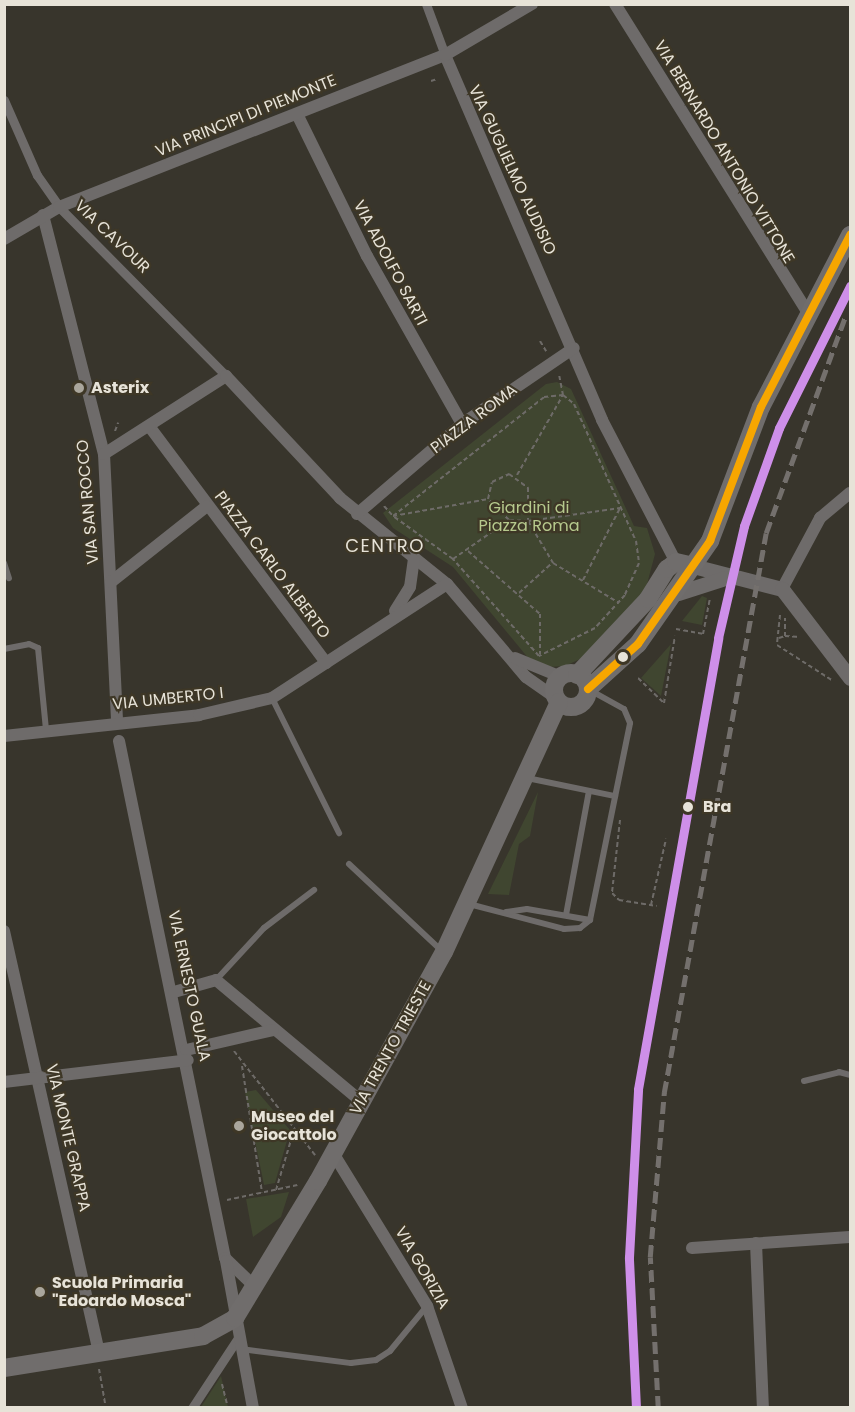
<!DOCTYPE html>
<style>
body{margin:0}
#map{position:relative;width:855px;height:1412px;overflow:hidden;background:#38352c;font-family:Poppins,sans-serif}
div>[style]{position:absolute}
.green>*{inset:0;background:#404630}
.path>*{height:2px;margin-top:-1px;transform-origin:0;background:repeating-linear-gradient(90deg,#6e6b68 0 4.5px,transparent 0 7.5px)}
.service>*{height:6px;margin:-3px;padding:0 3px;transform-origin:3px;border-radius:3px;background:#6e6b6a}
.pedestrian>*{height:9px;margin:-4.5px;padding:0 4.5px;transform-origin:4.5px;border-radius:4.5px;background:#6e6b6a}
.minor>*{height:12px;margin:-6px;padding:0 6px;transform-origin:6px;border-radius:6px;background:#6e6b6a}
.tertiary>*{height:15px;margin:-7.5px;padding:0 7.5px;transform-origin:7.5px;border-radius:7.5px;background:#6e6b6a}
.secondary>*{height:18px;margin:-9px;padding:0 9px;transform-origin:9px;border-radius:9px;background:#706d6c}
.secondary>.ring{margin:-9px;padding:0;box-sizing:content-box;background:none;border:18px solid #706d6c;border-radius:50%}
.rail>*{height:4.5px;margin-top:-2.25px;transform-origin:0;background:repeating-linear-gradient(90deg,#74706d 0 12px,transparent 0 18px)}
.bus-1>*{height:8px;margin:-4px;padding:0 4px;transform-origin:4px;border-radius:4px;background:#f7a600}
.rail-1>*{height:9px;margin:-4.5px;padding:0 4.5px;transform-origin:4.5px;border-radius:4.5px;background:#ce8fe9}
.dots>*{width:16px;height:16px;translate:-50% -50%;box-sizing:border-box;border:3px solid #3e3726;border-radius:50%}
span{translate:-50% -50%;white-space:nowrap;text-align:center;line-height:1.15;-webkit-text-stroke:4.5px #3e3726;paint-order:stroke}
.street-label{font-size:16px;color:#e7e3d8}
.poi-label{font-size:16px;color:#e7e3d8;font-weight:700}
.left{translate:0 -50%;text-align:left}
.park-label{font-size:16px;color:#b6c98d}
.stop-label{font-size:16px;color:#e7e3d8;font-weight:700}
.neighbourhood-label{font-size:18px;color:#e7e3d8;letter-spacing:1.5px}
.frame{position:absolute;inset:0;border:6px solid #e7e3d8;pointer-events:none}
</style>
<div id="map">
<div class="green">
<i style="clip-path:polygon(557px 382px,571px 389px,634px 526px,647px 528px,655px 554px,646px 588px,591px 654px,565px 666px,549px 667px,529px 659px,453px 567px,393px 528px,383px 513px,546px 384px)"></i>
<i style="clip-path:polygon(702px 596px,707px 598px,702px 625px,682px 621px)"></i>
<i style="clip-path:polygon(671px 644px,661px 696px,641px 678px)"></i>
<i style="clip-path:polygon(538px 792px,530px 836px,519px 844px,509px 895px,488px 894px)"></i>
<i style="clip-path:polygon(256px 1090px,290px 1130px,275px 1183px,264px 1185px,245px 1092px)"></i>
<i style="clip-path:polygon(289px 1192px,281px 1217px,253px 1237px,246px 1199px)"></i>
<i style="clip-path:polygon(221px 1376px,228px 1407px,201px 1407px)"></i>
</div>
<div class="path">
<i style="left:431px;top:81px;width:6px;rotate:-18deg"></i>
<i style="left:540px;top:341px;width:12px;rotate:59deg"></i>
<i style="left:563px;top:395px;width:14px;rotate:39deg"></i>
<i style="left:574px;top:404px;width:150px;rotate:65.7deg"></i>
<i style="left:636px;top:541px;width:22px;rotate:82deg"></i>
<i style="left:639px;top:563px;width:35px;rotate:114deg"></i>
<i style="left:625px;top:595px;width:45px;rotate:132.3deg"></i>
<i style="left:595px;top:628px;width:63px;rotate:153.4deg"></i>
<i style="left:539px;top:656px;width:130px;rotate:-131.6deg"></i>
<i style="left:453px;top:559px;width:74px;rotate:-144.4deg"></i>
<i style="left:393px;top:516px;width:192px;rotate:-38.2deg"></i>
<i style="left:544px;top:397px;width:19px;rotate:-6deg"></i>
<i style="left:115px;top:431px;width:9px;rotate:-69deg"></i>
<i style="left:517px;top:475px;width:92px;rotate:-60.1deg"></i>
<i style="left:563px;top:395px;width:20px;rotate:-101deg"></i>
<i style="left:384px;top:506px;width:13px;rotate:48deg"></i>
<i style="left:393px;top:516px;width:97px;rotate:-10.1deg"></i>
<i style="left:509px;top:520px;width:30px;rotate:-135deg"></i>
<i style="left:488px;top:499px;width:17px;rotate:-77deg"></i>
<i style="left:492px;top:482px;width:19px;rotate:-25deg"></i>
<i style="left:509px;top:474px;width:24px;rotate:36deg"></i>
<i style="left:528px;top:488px;width:33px;rotate:90deg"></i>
<i style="left:528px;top:521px;width:93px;rotate:-8deg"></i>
<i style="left:468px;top:551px;width:96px;rotate:41.2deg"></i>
<i style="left:540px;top:614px;width:40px;rotate:90deg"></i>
<i style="left:453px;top:559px;width:68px;rotate:-34.9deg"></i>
<i style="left:509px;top:520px;width:19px;rotate:3deg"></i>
<i style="left:528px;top:521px;width:49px;rotate:59.2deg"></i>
<i style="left:553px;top:563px;width:77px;rotate:31.2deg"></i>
<i style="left:583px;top:580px;width:81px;rotate:-62.8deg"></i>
<i style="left:519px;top:593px;width:45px;rotate:-42.3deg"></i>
<i style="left:780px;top:615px;width:30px;rotate:96deg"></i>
<i style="left:777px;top:645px;width:67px;rotate:32.7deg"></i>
<i style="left:676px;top:629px;width:27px;rotate:10deg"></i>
<i style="left:703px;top:634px;width:36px;rotate:-79deg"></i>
<i style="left:785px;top:636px;width:15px;rotate:4deg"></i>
<i style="left:779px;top:638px;width:6px;rotate:-18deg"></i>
<i style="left:785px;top:636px;width:18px;rotate:-90deg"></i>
<i style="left:638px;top:678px;width:36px;rotate:44deg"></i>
<i style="left:664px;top:703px;width:68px;rotate:-80.7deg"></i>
<i style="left:620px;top:820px;width:73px;rotate:96.3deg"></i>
<i style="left:612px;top:893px;width:10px;rotate:45deg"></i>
<i style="left:619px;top:900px;width:38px;rotate:9deg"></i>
<i style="left:651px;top:905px;width:68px;rotate:-77.2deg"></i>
<i style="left:234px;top:1051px;width:132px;rotate:52.1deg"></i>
<i style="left:242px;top:1066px;width:128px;rotate:81deg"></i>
<i style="left:276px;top:1190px;width:63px;rotate:-73.3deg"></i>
<i style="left:227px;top:1200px;width:72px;rotate:-12.1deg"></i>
<i style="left:99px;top:1369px;width:40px;rotate:80deg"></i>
<i style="left:222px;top:1384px;width:25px;rotate:76deg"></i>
</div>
<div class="service">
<i style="left:4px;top:563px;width:16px;rotate:72deg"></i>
<i style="left:4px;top:649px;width:25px;rotate:-11deg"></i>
<i style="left:29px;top:644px;width:10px;rotate:24deg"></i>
<i style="left:38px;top:648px;width:81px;rotate:84.4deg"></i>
<i style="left:272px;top:698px;width:151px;rotate:63.6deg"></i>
<i style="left:527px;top:778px;width:90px;rotate:11.6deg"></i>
<i style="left:349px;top:864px;width:126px;rotate:43.1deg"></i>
<i style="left:469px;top:904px;width:98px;rotate:14.7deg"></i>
<i style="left:564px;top:929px;width:16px;rotate:-4deg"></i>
<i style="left:580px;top:928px;width:13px;rotate:-39deg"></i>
<i style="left:590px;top:920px;width:201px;rotate:-78.5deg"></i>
<i style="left:630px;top:723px;width:15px;rotate:-113deg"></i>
<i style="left:624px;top:709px;width:38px;rotate:-151deg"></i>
<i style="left:506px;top:912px;width:21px;rotate:-8deg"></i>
<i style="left:527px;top:909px;width:64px;rotate:9.9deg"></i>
<i style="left:566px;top:915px;width:126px;rotate:-79.5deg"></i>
<i style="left:216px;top:980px;width:71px;rotate:-47.3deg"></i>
<i style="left:264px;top:928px;width:63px;rotate:-37.2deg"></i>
<i style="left:804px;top:1081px;width:36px;rotate:-14deg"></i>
<i style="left:839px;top:1072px;width:11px;rotate:15deg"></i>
<i style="left:241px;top:1349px;width:111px;rotate:7.3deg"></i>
<i style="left:351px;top:1363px;width:25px;rotate:-7deg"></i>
<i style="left:376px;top:1360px;width:17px;rotate:-33deg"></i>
<i style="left:390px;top:1351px;width:58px;rotate:-50.6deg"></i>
</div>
<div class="pedestrian">
<i style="left:426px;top:4px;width:54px;rotate:69.6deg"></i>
<i style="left:4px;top:100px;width:82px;rotate:66.3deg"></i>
<i style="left:37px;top:175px;width:39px;rotate:55deg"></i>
<i style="left:59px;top:207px;width:238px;rotate:45.3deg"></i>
<i style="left:192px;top:1408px;width:84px;rotate:-56.7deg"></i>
</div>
<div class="minor">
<i style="left:615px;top:4px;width:367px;rotate:58deg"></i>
<i style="left:445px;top:55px;width:397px;rotate:66.7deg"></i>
<i style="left:602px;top:420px;width:160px;rotate:62.5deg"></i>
<i style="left:297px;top:114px;width:158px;rotate:63.8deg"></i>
<i style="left:367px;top:256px;width:193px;rotate:60.5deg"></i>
<i style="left:43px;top:215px;width:247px;rotate:75.7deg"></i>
<i style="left:104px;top:454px;width:267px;rotate:87.2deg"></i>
<i style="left:4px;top:239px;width:64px;rotate:-30.2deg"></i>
<i style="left:59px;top:207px;width:415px;rotate:-21.5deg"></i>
<i style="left:445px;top:55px;width:101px;rotate:-30.4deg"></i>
<i style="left:149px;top:426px;width:296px;rotate:53.2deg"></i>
<i style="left:104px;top:454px;width:145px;rotate:-32.6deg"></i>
<i style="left:226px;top:376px;width:167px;rotate:46.9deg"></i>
<i style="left:340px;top:498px;width:137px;rotate:38.8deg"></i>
<i style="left:447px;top:584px;width:122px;rotate:49.7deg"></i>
<i style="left:526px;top:677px;width:38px;rotate:35deg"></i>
<i style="left:357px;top:514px;width:138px;rotate:-40.6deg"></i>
<i style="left:462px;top:424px;width:135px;rotate:-34.2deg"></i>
<i style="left:111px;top:582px;width:122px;rotate:-38.4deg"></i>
<i style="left:782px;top:589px;width:81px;rotate:-61.8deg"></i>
<i style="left:820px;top:518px;width:39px;rotate:-40deg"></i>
<i style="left:395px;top:611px;width:28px;rotate:-58deg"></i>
<i style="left:410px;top:587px;width:27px;rotate:-82deg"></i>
<i style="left:515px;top:658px;width:50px;rotate:22.4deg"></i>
<i style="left:4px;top:736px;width:196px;rotate:-6.1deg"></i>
<i style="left:199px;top:715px;width:75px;rotate:-13.1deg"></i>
<i style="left:272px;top:698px;width:209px;rotate:-33.1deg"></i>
<i style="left:119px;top:741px;width:528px;rotate:78.41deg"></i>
<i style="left:225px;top:1258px;width:40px;rotate:44deg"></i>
<i style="left:4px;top:931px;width:433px;rotate:77.3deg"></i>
<i style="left:174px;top:992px;width:44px;rotate:-15.9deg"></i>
<i style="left:216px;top:980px;width:190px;rotate:39.9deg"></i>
<i style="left:186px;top:1050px;width:89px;rotate:-12.9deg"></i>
<i style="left:4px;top:1082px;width:185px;rotate:-6.8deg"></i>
<i style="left:333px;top:1153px;width:180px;rotate:58.4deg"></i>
<i style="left:427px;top:1306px;width:108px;rotate:71.1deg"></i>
<i style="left:756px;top:1243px;width:165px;rotate:87.6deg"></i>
<i style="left:692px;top:1248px;width:158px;rotate:-4deg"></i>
<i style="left:226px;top:1261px;width:149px;rotate:79.6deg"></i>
</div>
<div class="tertiary">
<i style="left:693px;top:566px;width:92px;rotate:14.5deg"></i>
<i style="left:782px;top:589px;width:112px;rotate:52.6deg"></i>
<i style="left:678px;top:593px;width:49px;rotate:-17.7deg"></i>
</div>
<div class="secondary">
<i class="ring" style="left:554px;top:673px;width:16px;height:16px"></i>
<i style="left:577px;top:675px;width:104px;rotate:-46.9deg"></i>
<i style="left:648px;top:599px;width:36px;rotate:-58deg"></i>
<i style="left:667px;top:569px;width:11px;rotate:-38deg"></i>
<i style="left:676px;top:562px;width:17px;rotate:13deg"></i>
<i style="left:588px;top:689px;width:67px;rotate:-42deg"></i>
<i style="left:638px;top:644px;width:126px;rotate:-55deg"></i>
<i style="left:710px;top:541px;width:143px;rotate:-69.2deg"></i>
<i style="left:761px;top:407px;width:194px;rotate:-62.6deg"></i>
<i style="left:4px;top:1368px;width:202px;rotate:-9.1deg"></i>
<i style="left:203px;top:1336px;width:37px;rotate:-29deg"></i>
<i style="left:235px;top:1318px;width:160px;rotate:-58.8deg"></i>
<i style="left:318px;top:1181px;width:261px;rotate:-61.2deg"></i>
<i style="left:444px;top:952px;width:275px;rotate:-65.3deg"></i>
</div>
<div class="rail">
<i style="left:658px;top:1408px;width:151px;rotate:-93deg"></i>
<i style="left:650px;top:1257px;width:165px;rotate:-85.1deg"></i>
<i style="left:664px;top:1093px;width:569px;rotate:-79.68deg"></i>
<i style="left:766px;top:533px;width:233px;rotate:-69.9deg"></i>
</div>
<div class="bus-1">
<i style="left:588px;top:689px;width:67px;rotate:-42deg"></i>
<i style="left:638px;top:644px;width:126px;rotate:-55deg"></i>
<i style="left:710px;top:541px;width:143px;rotate:-69.2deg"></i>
<i style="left:761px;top:407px;width:194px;rotate:-62.6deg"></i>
</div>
<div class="rail-1">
<i style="left:636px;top:1408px;width:151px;rotate:-92.7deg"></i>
<i style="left:629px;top:1257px;width:168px;rotate:-86.9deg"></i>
<i style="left:638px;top:1089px;width:458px;rotate:-79.9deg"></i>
<i style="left:718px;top:638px;width:115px;rotate:-76.9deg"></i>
<i style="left:744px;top:526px;width:104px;rotate:-70.3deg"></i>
<i style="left:779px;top:428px;width:159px;rotate:-63.4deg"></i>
</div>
<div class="dots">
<i style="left:79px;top:388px;background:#aaa69c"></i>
<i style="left:623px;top:657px;background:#e7e3d8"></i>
<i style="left:688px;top:807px;background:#e7e3d8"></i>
<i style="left:239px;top:1126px;background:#aaa69c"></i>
<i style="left:40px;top:1292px;background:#aaa69c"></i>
</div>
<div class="street-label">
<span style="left:246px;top:116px;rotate:-22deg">VIA PRINCIPI DI PIEMONTE</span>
<span style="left:724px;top:152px;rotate:59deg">VIA BERNARDO ANTONIO VITTONE</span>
<span style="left:512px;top:170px;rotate:65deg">VIA GUGLIELMO AUDISIO</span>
<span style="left:112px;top:237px;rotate:44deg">VIA CAVOUR</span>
<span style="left:390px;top:263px;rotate:62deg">VIA ADOLFO SARTI</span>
<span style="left:474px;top:419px;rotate:-37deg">PIAZZA ROMA</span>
<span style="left:88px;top:502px;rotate:-95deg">VIA SAN ROCCO</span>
<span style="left:272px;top:565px;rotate:53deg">PIAZZA CARLO ALBERTO</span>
<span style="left:168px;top:699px;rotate:-6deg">VIA UMBERTO I</span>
<span style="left:189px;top:986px;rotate:78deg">VIA ERNESTO GUALA</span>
<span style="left:391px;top:1048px;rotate:-61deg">VIA TRENTO TRIESTE</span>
<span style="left:68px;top:1138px;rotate:77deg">VIA MONTE GRAPPA</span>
<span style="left:422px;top:1268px;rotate:60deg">VIA GORIZIA</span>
</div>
<div class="poi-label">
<span class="left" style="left:91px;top:388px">Asterix</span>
<span class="left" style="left:251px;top:1126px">Museo del<br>Giocattolo</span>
<span class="left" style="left:52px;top:1292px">Scuola Primaria<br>"Edoardo Mosca"</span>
</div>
<div class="park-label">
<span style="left:529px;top:517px">Giardini di<br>Piazza Roma</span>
</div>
<div class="stop-label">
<span class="left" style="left:703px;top:807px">Bra</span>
</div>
<div class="neighbourhood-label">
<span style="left:385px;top:546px">CENTRO</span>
</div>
<div class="frame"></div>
</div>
